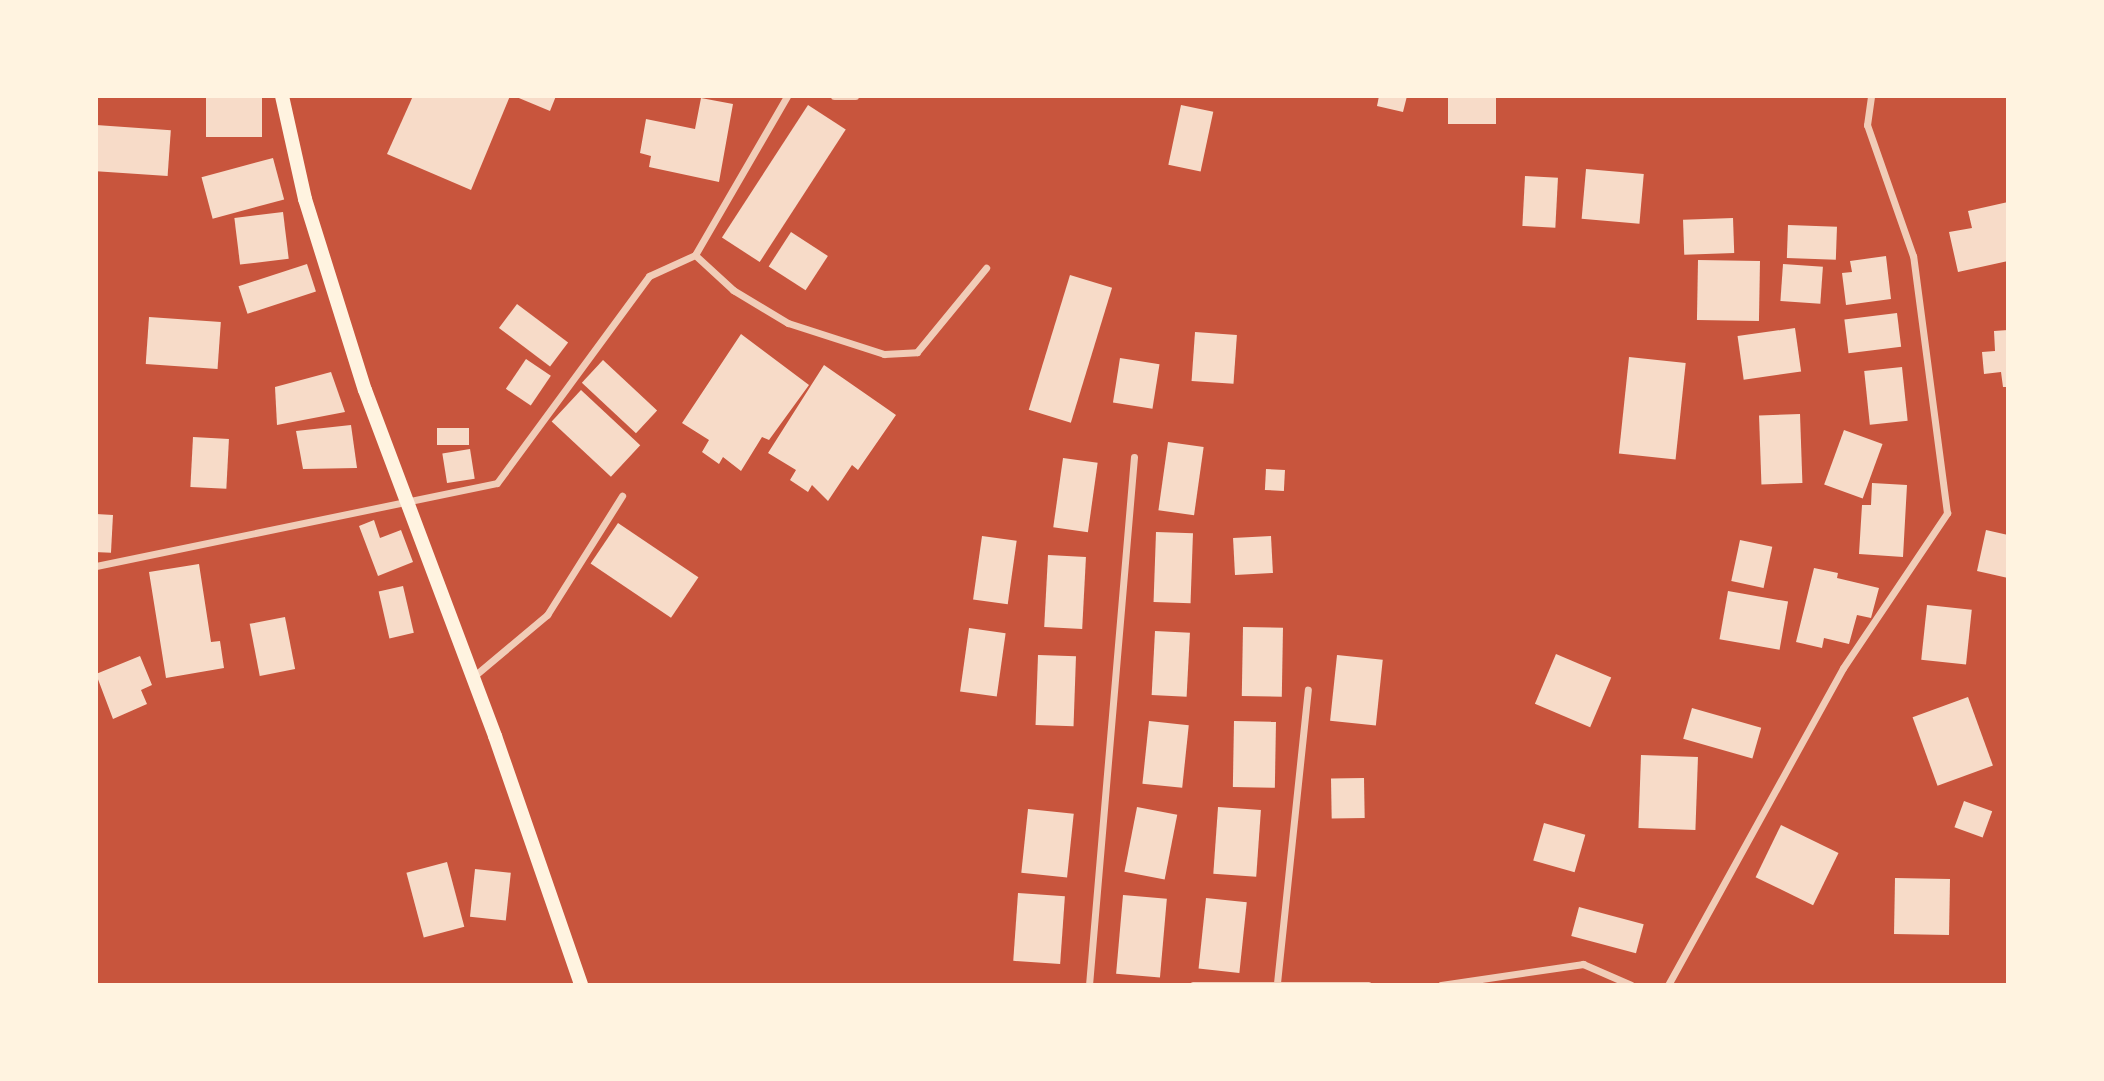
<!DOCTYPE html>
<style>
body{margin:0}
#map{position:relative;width:2104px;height:1081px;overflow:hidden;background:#c8553d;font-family:Mulish,sans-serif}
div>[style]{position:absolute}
.building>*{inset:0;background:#f7dbc8;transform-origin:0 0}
.minor>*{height:7px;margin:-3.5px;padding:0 3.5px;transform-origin:3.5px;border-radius:3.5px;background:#f1ccb7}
.secondary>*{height:14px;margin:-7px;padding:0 7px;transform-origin:7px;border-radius:7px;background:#fff3e0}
span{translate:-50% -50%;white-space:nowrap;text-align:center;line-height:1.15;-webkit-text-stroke:5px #fff3e0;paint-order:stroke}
.frame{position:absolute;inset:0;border:98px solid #fff3e0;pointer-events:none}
</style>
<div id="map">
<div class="building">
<i style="left:206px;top:96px;width:56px;height:41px"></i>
<i style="clip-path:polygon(413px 96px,510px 96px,471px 190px,387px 154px)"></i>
<i style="clip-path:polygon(514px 96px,556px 96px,550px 111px)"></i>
<i style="clip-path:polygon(1379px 96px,1407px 96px,1403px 112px,1377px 106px)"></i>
<i style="left:1448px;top:96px;width:48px;height:28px"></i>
<i style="clip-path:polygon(701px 98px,733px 104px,719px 182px,649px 167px,651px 156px,640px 153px,646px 119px,695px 129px)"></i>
<i style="left:808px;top:105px;width:45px;height:158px;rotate:33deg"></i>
<i style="left:1181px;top:105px;width:33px;height:61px;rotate:12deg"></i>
<i style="left:96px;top:125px;width:75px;height:46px;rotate:4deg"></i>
<i style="left:273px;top:158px;width:43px;height:74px;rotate:75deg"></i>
<i style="left:1586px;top:169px;width:58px;height:50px;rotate:5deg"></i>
<i style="left:1525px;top:176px;width:33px;height:50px;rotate:3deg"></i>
<i style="clip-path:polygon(2008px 202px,2008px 261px,1958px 272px,1949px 232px,1972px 228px,1968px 211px)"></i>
<i style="left:283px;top:212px;width:47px;height:49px;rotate:83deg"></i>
<i style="left:1733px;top:218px;width:35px;height:50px;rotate:88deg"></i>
<i style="left:1788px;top:225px;width:49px;height:33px;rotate:2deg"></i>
<i style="left:791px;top:232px;width:44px;height:41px;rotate:33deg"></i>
<i style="clip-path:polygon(1886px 256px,1891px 299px,1846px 305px,1842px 273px,1852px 272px,1850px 261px)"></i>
<i style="left:1698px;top:260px;width:62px;height:60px;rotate:1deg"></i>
<i style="left:307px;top:264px;width:29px;height:72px;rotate:72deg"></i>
<i style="left:1783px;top:264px;width:40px;height:37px;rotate:4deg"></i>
<i style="left:1070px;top:275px;width:44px;height:141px;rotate:17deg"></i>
<i style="left:517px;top:304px;width:64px;height:30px;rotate:37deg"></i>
<i style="left:1897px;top:313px;width:34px;height:53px;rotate:83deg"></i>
<i style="left:149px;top:317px;width:72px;height:47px;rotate:4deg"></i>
<i style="left:1795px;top:328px;width:44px;height:58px;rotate:82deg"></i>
<i style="clip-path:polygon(2008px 330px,2008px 387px,2003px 387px,2001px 372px,1984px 374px,1982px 352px,1995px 351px,1994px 331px)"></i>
<i style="left:1195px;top:332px;width:42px;height:49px;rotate:4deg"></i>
<i style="clip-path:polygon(741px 334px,809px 385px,769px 440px,762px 437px,741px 471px,723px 457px,719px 464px,702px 452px,709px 440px,682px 423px)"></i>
<i style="left:1629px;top:357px;width:57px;height:97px;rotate:6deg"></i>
<i style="left:1120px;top:358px;width:40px;height:45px;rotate:9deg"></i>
<i style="left:526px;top:359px;width:30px;height:36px;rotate:34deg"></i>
<i style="left:603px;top:360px;width:74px;height:31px;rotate:43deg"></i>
<i style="clip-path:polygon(824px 365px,896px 415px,858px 470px,852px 465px,828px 501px,812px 485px,808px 492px,790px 480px,796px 470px,768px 453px)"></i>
<i style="left:1902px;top:367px;width:54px;height:38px;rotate:84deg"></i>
<i style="clip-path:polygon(331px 372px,345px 412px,277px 425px,275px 387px)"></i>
<i style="left:581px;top:390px;width:81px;height:43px;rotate:43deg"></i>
<i style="left:1800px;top:414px;width:69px;height:41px;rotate:88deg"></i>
<i style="clip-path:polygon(351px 425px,357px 468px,303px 469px,296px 431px)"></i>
<i style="left:469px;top:428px;width:17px;height:32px;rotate:90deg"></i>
<i style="left:1844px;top:430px;width:41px;height:58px;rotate:20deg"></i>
<i style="left:193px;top:437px;width:36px;height:50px;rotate:3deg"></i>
<i style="left:1168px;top:442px;width:36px;height:69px;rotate:8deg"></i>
<i style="left:470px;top:449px;width:30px;height:28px;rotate:81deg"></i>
<i style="left:1063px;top:458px;width:35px;height:70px;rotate:8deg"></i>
<i style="left:1266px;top:469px;width:19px;height:21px;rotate:3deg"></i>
<i style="clip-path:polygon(1872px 483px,1907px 485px,1903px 557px,1859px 554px,1862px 505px,1871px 505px)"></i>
<i style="left:96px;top:514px;width:17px;height:38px;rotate:3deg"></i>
<i style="clip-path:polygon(374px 520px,380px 538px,401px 530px,413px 562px,378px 576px,359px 526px)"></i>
<i style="left:618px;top:523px;width:97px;height:49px;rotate:34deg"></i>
<i style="clip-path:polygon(1986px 530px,2008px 535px,2008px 578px,1977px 571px)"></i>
<i style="left:1156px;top:532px;width:37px;height:70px;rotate:2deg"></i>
<i style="left:982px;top:536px;width:35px;height:64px;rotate:8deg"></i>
<i style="left:1271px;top:536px;width:37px;height:38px;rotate:87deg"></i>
<i style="left:1740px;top:540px;width:33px;height:42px;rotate:12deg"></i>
<i style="left:1048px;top:555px;width:38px;height:72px;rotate:3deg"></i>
<i style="clip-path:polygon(199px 564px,211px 642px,220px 641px,224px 668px,166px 678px,149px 572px)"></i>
<i style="clip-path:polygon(1814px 568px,1838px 573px,1837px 578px,1879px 588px,1871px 618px,1857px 615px,1849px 644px,1824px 638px,1822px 648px,1796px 642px)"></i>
<i style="left:403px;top:586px;width:48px;height:25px;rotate:77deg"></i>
<i style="left:1728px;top:591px;width:61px;height:49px;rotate:10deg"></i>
<i style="left:1927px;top:605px;width:45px;height:55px;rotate:6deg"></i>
<i style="left:285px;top:617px;width:53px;height:36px;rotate:79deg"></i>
<i style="left:1243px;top:627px;width:40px;height:69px;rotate:1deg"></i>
<i style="left:969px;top:628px;width:37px;height:64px;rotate:8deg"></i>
<i style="left:1155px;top:631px;width:35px;height:64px;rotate:3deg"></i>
<i style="left:1556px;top:654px;width:60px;height:54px;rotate:23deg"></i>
<i style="left:1038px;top:655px;width:38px;height:70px;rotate:2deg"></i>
<i style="left:1337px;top:655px;width:46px;height:66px;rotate:6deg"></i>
<i style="clip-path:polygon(140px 656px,152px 685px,141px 690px,147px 704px,113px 719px,96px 674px)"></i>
<i style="left:1968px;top:697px;width:73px;height:59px;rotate:70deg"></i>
<i style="left:1692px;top:708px;width:72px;height:32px;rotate:16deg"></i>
<i style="left:1149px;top:721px;width:40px;height:63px;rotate:6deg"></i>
<i style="left:1234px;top:721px;width:42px;height:66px;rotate:1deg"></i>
<i style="left:1641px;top:755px;width:57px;height:73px;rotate:2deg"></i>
<i style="left:1364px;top:778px;width:40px;height:33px;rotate:89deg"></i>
<i style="left:1964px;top:801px;width:30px;height:28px;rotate:20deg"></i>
<i style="left:1137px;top:807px;width:41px;height:66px;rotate:11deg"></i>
<i style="left:1218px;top:807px;width:43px;height:67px;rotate:4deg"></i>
<i style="left:1028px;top:809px;width:46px;height:64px;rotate:6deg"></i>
<i style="left:1544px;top:823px;width:43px;height:39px;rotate:16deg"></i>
<i style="left:1781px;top:825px;width:64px;height:58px;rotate:26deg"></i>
<i style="left:447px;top:862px;width:67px;height:42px;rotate:75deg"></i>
<i style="left:475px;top:869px;width:36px;height:48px;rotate:6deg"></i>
<i style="left:1895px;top:878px;width:55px;height:56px;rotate:1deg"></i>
<i style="left:1018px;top:893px;width:47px;height:68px;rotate:4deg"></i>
<i style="left:1123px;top:895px;width:44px;height:79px;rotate:5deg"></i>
<i style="left:1206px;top:898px;width:41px;height:71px;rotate:6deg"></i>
<i style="left:1579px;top:907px;width:67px;height:30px;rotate:15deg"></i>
</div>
<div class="minor">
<i style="left:834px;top:96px;width:21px"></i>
<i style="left:695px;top:255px;width:52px;rotate:42.6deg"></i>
<i style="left:733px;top:290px;width:64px;rotate:31deg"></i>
<i style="left:788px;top:323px;width:101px;rotate:17.9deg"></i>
<i style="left:884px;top:354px;width:33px;rotate:-3deg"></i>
<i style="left:917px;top:352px;width:109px;rotate:-50.6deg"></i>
<i style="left:96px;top:566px;width:409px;rotate:-11.7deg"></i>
<i style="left:497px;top:483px;width:257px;rotate:-53.7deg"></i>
<i style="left:649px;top:276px;width:51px;rotate:-24.5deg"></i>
<i style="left:695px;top:255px;width:184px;rotate:-59.9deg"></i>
<i style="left:473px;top:677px;width:97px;rotate:-40deg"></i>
<i style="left:547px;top:615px;width:141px;rotate:-57.8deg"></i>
<i style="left:1277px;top:983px;width:295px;rotate:-84deg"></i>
<i style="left:1089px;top:985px;width:530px;rotate:-85.13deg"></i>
<i style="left:1193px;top:985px;width:175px"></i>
<i style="left:1441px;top:985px;width:144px;rotate:-8.4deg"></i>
<i style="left:1583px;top:964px;width:52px;rotate:23.6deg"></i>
<i style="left:1668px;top:985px;width:362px;rotate:-61.1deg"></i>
<i style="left:1843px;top:668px;width:187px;rotate:-56.1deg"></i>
<i style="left:1947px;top:513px;width:259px;rotate:-97.5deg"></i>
<i style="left:1913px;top:256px;width:139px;rotate:-109.3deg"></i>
<i style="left:1867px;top:125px;width:29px;rotate:-82deg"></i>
</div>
<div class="secondary">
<i style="left:282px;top:96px;width:106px;rotate:77.4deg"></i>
<i style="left:305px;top:199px;width:200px;rotate:72.6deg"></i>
<i style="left:365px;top:390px;width:370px;rotate:69.4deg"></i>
<i style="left:495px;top:736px;width:263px;rotate:70.9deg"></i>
</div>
<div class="frame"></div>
</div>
